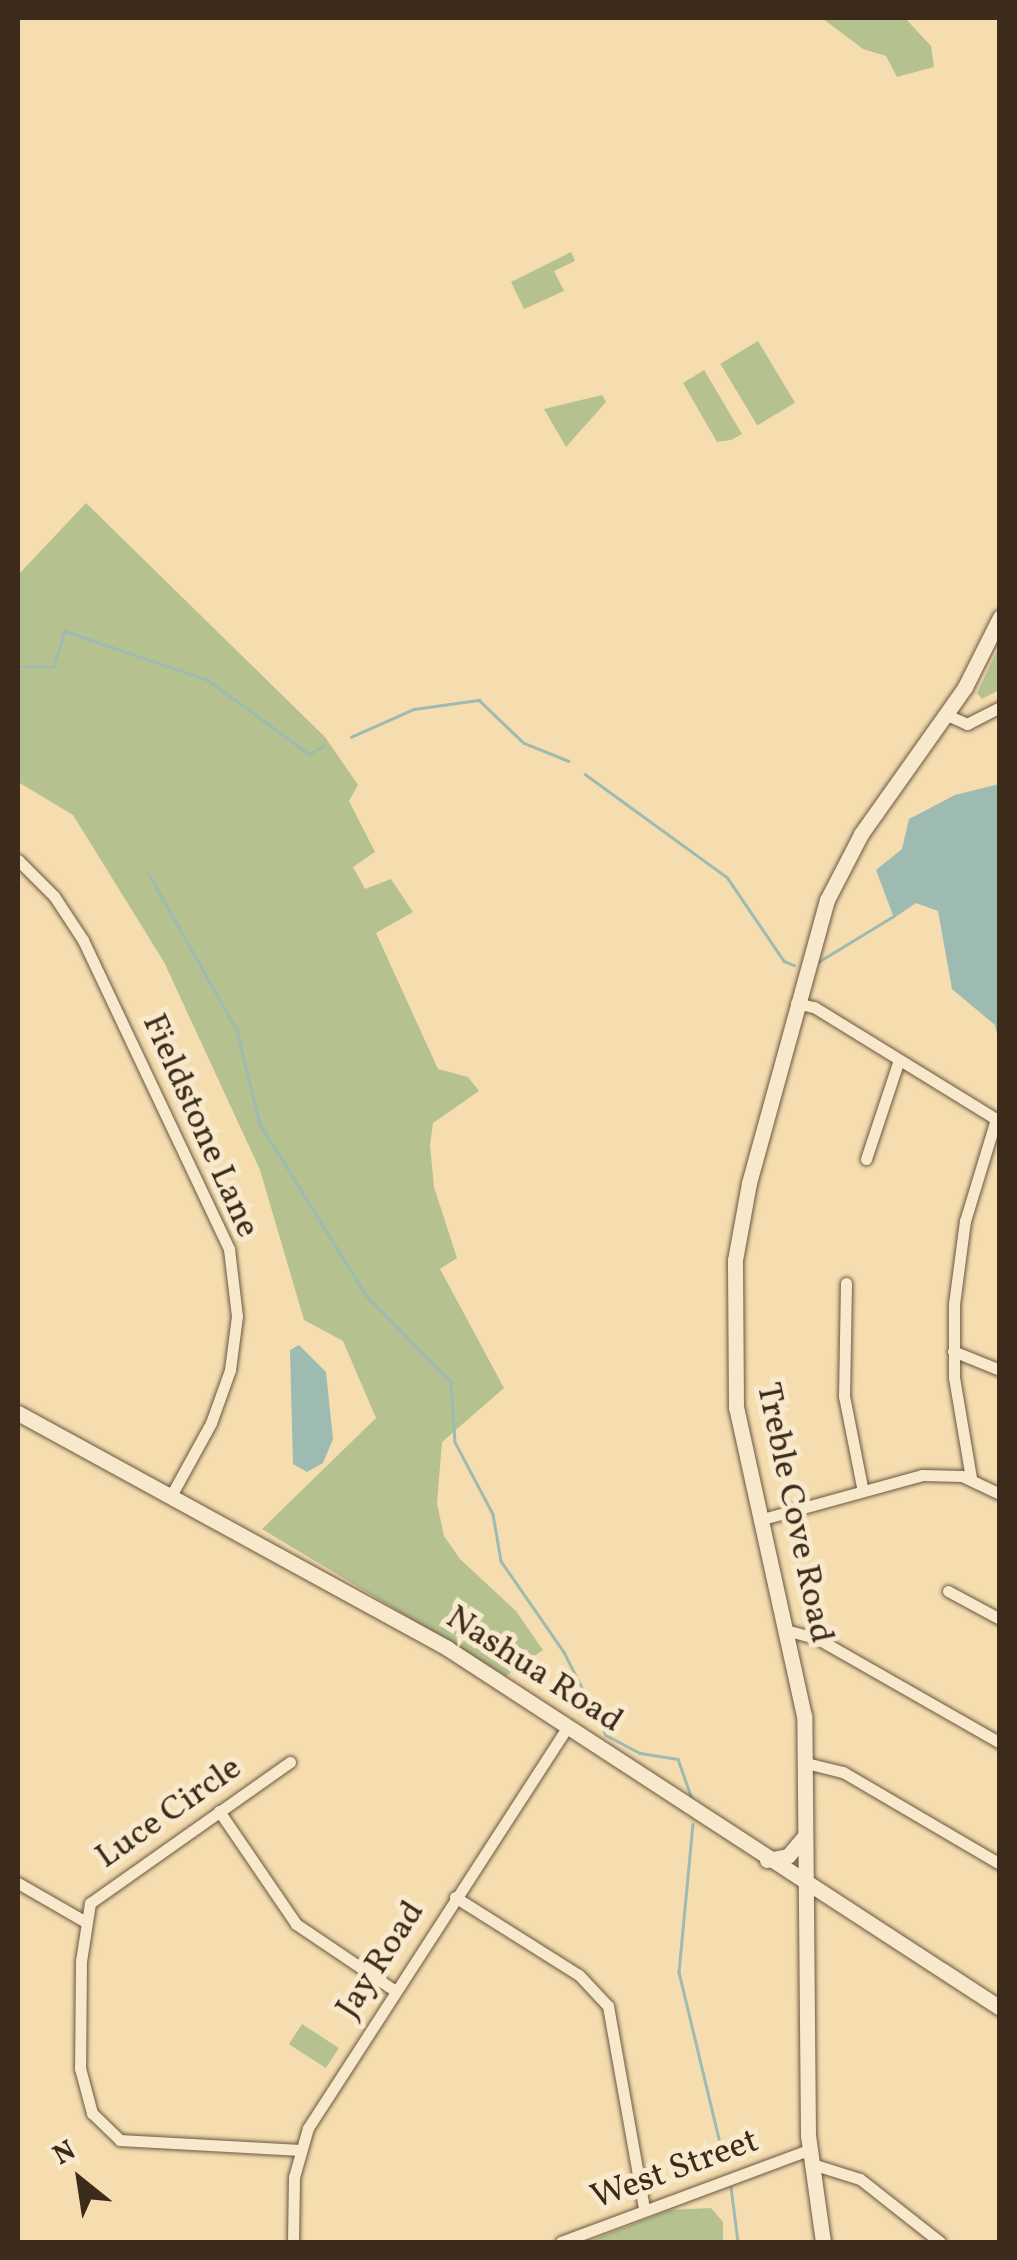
<!DOCTYPE html>
<style>
body{margin:0}
#map{position:relative;width:1017px;height:2260px;overflow:hidden;background:#f5ddb0;font-family:Vollkorn,serif}
div>[style]{position:absolute}
.green>*{inset:0;background:#b5c290;transform-origin:0 0}
.water>*{inset:0;background:#9dbbb1}
.stream>*{height:2.5px;margin:-1.25px;padding:0 1.25px;transform-origin:1.25px;border-radius:1.25px;background:#9dbbb1}
.roads{filter:drop-shadow(0 0 2px #6a5740) drop-shadow(0 0 2px #6a5740)}
.street>*{height:11px;margin:-5.5px;padding:0 5.5px;transform-origin:5.5px;border-radius:5.5px;background:#f8e9cc}
.secondary>*{height:15px;margin:-7.5px;padding:0 7.5px;transform-origin:7.5px;border-radius:7.5px;background:#f8e9cc}
span{translate:-50% -50%;white-space:nowrap;text-align:center;line-height:1.15;-webkit-text-stroke:10px #f8e9cc;paint-order:stroke}
.street-label{font-size:35px;color:#3c2a1b}
.frame{position:absolute;inset:0;border:20px solid #3c2a1b;pointer-events:none}
.north{position:absolute;left:30px;top:2130px;width:100px;height:100px;-webkit-text-stroke:8px #f8e9cc;paint-order:stroke;rotate:330deg;font-size:28px;font-weight:700;line-height:40px;text-align:center;color:#3c2a1b}
.north::after{content:'';display:block;margin:auto;width:35px;height:45px;background:#3c2a1b;clip-path:polygon(50% 0,100% 100%,50% 72%,0 100%)}
</style>
<div id="map">
<div class="green">
<i style="clip-path:polygon(822px 18px,905px 18px,931px 46px,934px 67px,897px 77px,886px 56px,863px 49px)"></i>
<i style="clip-path:polygon(571px 252px,575px 261px,554px 271px,564px 291px,524px 309px,511px 282px)"></i>
<i style="left:758px;top:341px;width:72px;height:44px;rotate:59deg"></i>
<i style="clip-path:polygon(704px 370px,742px 434px,731px 440px,717px 442px,683px 383px)"></i>
<i style="clip-path:polygon(602px 395px,606px 402px,566px 447px,544px 409px)"></i>
<i style="clip-path:polygon(86px 503px,325px 737px,358px 785px,349px 801px,375px 852px,353px 867px,365px 889px,391px 879px,413px 912px,376px 933px,438px 1069px,468px 1077px,479px 1091px,433px 1123px,430px 1145px,434px 1187px,457px 1258px,440px 1269px,504px 1388px,442px 1442px,437px 1503px,444px 1536px,460px 1559px,516px 1611px,543px 1650px,506px 1676px,262px 1529px,376px 1418px,343px 1341px,304px 1320px,260px 1170px,164px 962px,73px 815px,18px 782px,18px 575px)"></i>
<i style="clip-path:polygon(999px 647px,999px 690px,982px 699px,977px 693px)"></i>
<i style="left:302px;top:2024px;width:44px;height:24px;rotate:33deg"></i>
<i style="clip-path:polygon(711px 2208px,723px 2222px,723px 2242px,587px 2242px,670px 2210px)"></i>
</div>
<div class="water">
<i style="clip-path:polygon(999px 784px,1000px 784px,999px 1043px,995px 1025px,952px 989px,938px 911px,916px 903px,894px 918px,876px 870px,902px 849px,909px 819px,955px 795px)"></i>
<i style="clip-path:polygon(299px 1345px,326px 1372px,333px 1439px,323px 1463px,307px 1472px,293px 1464px,290px 1350px)"></i>
</div>
<div class="stream">
<i style="left:18px;top:667px;width:35px"></i>
<i style="left:53px;top:667px;width:38px;rotate:-72deg"></i>
<i style="left:65px;top:631px;width:151px;rotate:18.9deg"></i>
<i style="left:208px;top:680px;width:125px;rotate:36.2deg"></i>
<i style="left:309px;top:754px;width:18px;rotate:-29deg"></i>
<i style="left:351px;top:737px;width:69px;rotate:-24deg"></i>
<i style="left:414px;top:709px;width:66px;rotate:-7.9deg"></i>
<i style="left:479px;top:700px;width:62px;rotate:43.7deg"></i>
<i style="left:524px;top:743px;width:48px;rotate:21.8deg"></i>
<i style="left:585px;top:774px;width:175px;rotate:36deg"></i>
<i style="left:727px;top:877px;width:102px;rotate:55.8deg"></i>
<i style="left:784px;top:961px;width:11px;rotate:22deg"></i>
<i style="left:149px;top:874px;width:179px;rotate:60.6deg"></i>
<i style="left:237px;top:1030px;width:97px;rotate:76.3deg"></i>
<i style="left:260px;top:1124px;width:201px;rotate:58.2deg"></i>
<i style="left:366px;top:1295px;width:122px;rotate:45.7deg"></i>
<i style="left:451px;top:1382px;width:60px;rotate:86.2deg"></i>
<i style="left:455px;top:1442px;width:81px;rotate:62.2deg"></i>
<i style="left:493px;top:1514px;width:48px;rotate:80.3deg"></i>
<i style="left:501px;top:1561px;width:111px;rotate:55.3deg"></i>
<i style="left:564px;top:1652px;width:93px;rotate:63.2deg"></i>
<i style="left:606px;top:1735px;width:38px;rotate:28deg"></i>
<i style="left:640px;top:1753px;width:38px;rotate:9deg"></i>
<i style="left:678px;top:1759px;width:42px;rotate:70.7deg"></i>
<i style="left:818px;top:962px;width:87px;rotate:-31.3deg"></i>
<i style="left:693px;top:1824px;width:149px;rotate:95.4deg"></i>
<i style="left:679px;top:1972px;width:196px;rotate:76.5deg"></i>
<i style="left:731px;top:2187px;width:55px;rotate:82.7deg"></i>
</div>
<div class="roads">
<div class="street">
<i style="left:947px;top:715px;width:22px;rotate:24deg"></i>
<i style="left:967px;top:724px;width:37px;rotate:-27deg"></i>
<i style="left:18px;top:860px;width:51px;rotate:45deg"></i>
<i style="left:54px;top:896px;width:53px;rotate:56.6deg"></i>
<i style="left:83px;top:940px;width:342px;rotate:64.7deg"></i>
<i style="left:229px;top:1249px;width:67px;rotate:83.2deg"></i>
<i style="left:237px;top:1316px;width:54px;rotate:97.4deg"></i>
<i style="left:230px;top:1370px;width:56px;rotate:109.7deg"></i>
<i style="left:211px;top:1423px;width:81px;rotate:118.8deg"></i>
<i style="left:796px;top:1003px;width:18px;rotate:13deg"></i>
<i style="left:814px;top:1007px;width:217px;rotate:31.6deg"></i>
<i style="left:866px;top:1159px;width:104px;rotate:-71.6deg"></i>
<i style="left:846px;top:1283px;width:113px;rotate:91deg"></i>
<i style="left:844px;top:1396px;width:93px;rotate:78.8deg"></i>
<i style="left:953px;top:1351px;width:51px;rotate:22deg"></i>
<i style="left:971px;top:1478px;width:102px;rotate:-99.6deg"></i>
<i style="left:954px;top:1377px;width:73px;rotate:-90deg"></i>
<i style="left:954px;top:1304px;width:84px;rotate:-82.5deg"></i>
<i style="left:965px;top:1221px;width:107px;rotate:-73.1deg"></i>
<i style="left:759px;top:1520px;width:169px;rotate:-15.4deg"></i>
<i style="left:922px;top:1475px;width:40px;rotate:1.4deg"></i>
<i style="left:962px;top:1476px;width:42px;rotate:25.3deg"></i>
<i style="left:948px;top:1591px;width:59px;rotate:28.3deg"></i>
<i style="left:789px;top:1631px;width:30px;rotate:15deg"></i>
<i style="left:818px;top:1639px;width:210px;rotate:29.7deg"></i>
<i style="left:290px;top:1762px;width:245px;rotate:144.8deg"></i>
<i style="left:90px;top:1903px;width:59px;rotate:98.8deg"></i>
<i style="left:81px;top:1961px;width:107px;rotate:90.5deg"></i>
<i style="left:80px;top:2068px;width:47px;rotate:75.1deg"></i>
<i style="left:92px;top:2113px;width:39px;rotate:44deg"></i>
<i style="left:120px;top:2140px;width:180px;rotate:3.2deg"></i>
<i style="left:806px;top:1763px;width:38px;rotate:14deg"></i>
<i style="left:843px;top:1772px;width:182px;rotate:30.4deg"></i>
<i style="left:219px;top:1811px;width:137px;rotate:55.7deg"></i>
<i style="left:296px;top:1924px;width:118px;rotate:34deg"></i>
<i style="left:18px;top:1883px;width:76px;rotate:29.9deg"></i>
<i style="left:455px;top:1897px;width:146px;rotate:32.2deg"></i>
<i style="left:579px;top:1975px;width:42px;rotate:46.9deg"></i>
<i style="left:608px;top:2006px;width:206px;rotate:79.9deg"></i>
<i style="left:812px;top:2164px;width:50px;rotate:17.4deg"></i>
<i style="left:860px;top:2179px;width:102px;rotate:38.2deg"></i>
<i style="left:293px;top:2242px;width:65px;rotate:-89.1deg"></i>
<i style="left:294px;top:2177px;width:51px;rotate:-74.1deg"></i>
<i style="left:308px;top:2128px;width:477px;rotate:-57.1deg"></i>
<i style="left:561px;top:2242px;width:265px;rotate:-20.4deg"></i>
</div>
<div class="secondary">
<i style="left:18px;top:1413px;width:489px;rotate:28.7deg"></i>
<i style="left:447px;top:1648px;width:660px;rotate:33.06deg"></i>
<i style="left:767px;top:1860px;width:21px;rotate:-11deg"></i>
<i style="left:788px;top:1856px;width:25px;rotate:-50deg"></i>
<i style="left:823px;top:2242px;width:108px;rotate:-98deg"></i>
<i style="left:808px;top:2135px;width:419px;rotate:-90.5deg"></i>
<i style="left:804px;top:1716px;width:315px;rotate:-102.4deg"></i>
<i style="left:736px;top:1408px;width:148px;rotate:-90.4deg"></i>
<i style="left:735px;top:1260px;width:78px;rotate:-79.7deg"></i>
<i style="left:749px;top:1183px;width:294px;rotate:-74.6deg"></i>
<i style="left:827px;top:900px;width:74px;rotate:-62.7deg"></i>
<i style="left:861px;top:834px;width:180px;rotate:-54.7deg"></i>
<i style="left:965px;top:687px;width:78px;rotate:-63.4deg"></i>
</div>
</div>
<div class="street-label">
<span style="left:200px;top:1126px;rotate:66deg">Fieldstone Lane</span>
<span style="left:794px;top:1513px;rotate:78deg">Treble Cove Road</span>
<span style="left:534px;top:1670px;rotate:33deg">Nashua Road</span>
<span style="left:169px;top:1813px;rotate:-35deg">Luce Circle</span>
<span style="left:381px;top:1960px;rotate:-57deg">Jay Road</span>
<span style="left:675px;top:2170px;rotate:-20deg">West Street</span>
</div>
<div class="frame"></div>
<div class="north">N</div>
</div>
